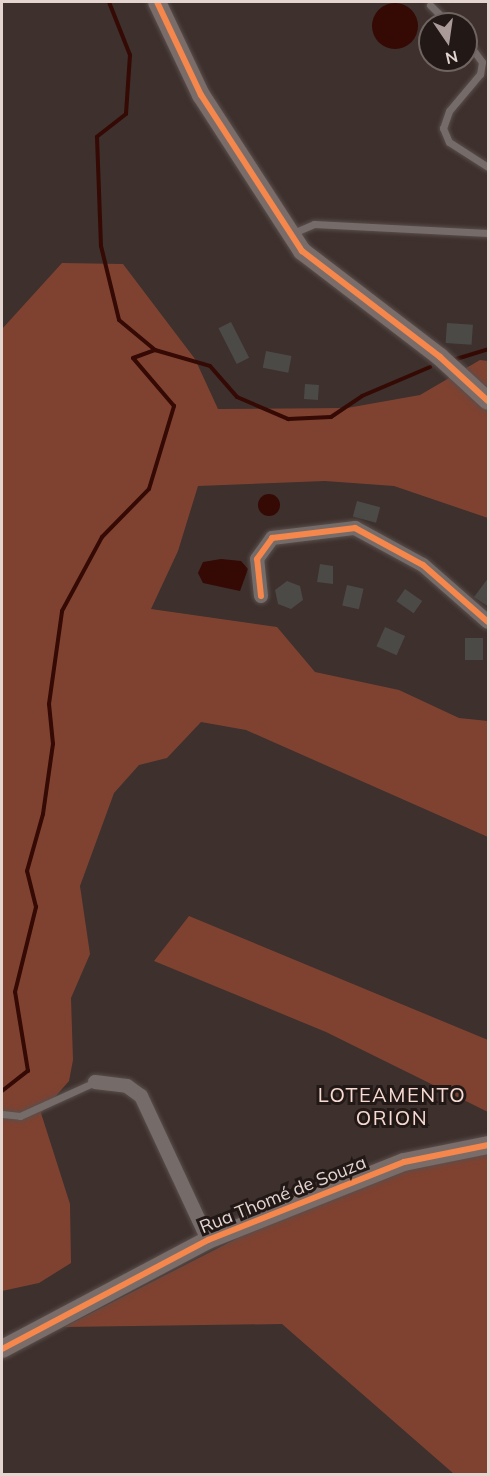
<!DOCTYPE html>
<meta charset="utf-8">
<style>
body{margin:0}
#map{position:relative;width:490px;height:1476px;overflow:hidden;background:#3d302d;font-family:Mulish,sans-serif}
div>[style]{position:absolute}
.forest>*{inset:0;background:#7f4231}
.water>*{inset:0;background:#350904}
.round{border-radius:50%}
.stream>*{height:4px;margin:-2px;padding:0 2px;transform-origin:2px;border-radius:2px;background:#350904}
.building>*{inset:0;background:#4c4a46;transform-origin:0 0}
.roads{filter:drop-shadow(0 0 2px #5a4e4b) drop-shadow(0 0 2px #5a4e4b)}
.lane>*{height:7px;margin:-3.5px;padding:0 3.5px;transform-origin:3.5px;border-radius:3.5px;background:#756c69}
.street>*{height:14px;margin:-7px;padding:0 7px;transform-origin:7px;border-radius:7px;background:#756c69}
.secondary>*{height:18px;margin:-9px;padding:0 9px;transform-origin:9px;border-radius:9px;background:#796c69}
.cycleway>*{height:6px;margin:-3px;padding:0 3px;transform-origin:3px;border-radius:3px;background:#f5874c}
span{translate:-50% -50%;white-space:nowrap;text-align:center;line-height:1.15;-webkit-text-stroke:6px #221816;paint-order:stroke}
.street-label{font-size:18px;color:#e4d5d1}
.neighbourhood-label{font-size:20px;color:#f7dad2;letter-spacing:1.5px}
.frame{position:absolute;inset:0;border:3px solid #e4d5d1;pointer-events:none}
.north{position:absolute;left:418px;top:12px;width:60px;height:60px;box-sizing:border-box;background:#221816;border:2px solid #706461;border-radius:50%;rotate:167deg;font-size:16px;font-weight:700;line-height:24px;text-align:center;color:#e4d5d1}
.north::after{content:'';display:block;margin:auto;width:21px;height:27px;background:#aa9b98;clip-path:polygon(50% 0,100% 100%,50% 72%,0 100%)}
</style>
<div id="map">
<div class="forest">
<i style="clip-path:polygon(62px 263px,123px 264px,195px 359px,218px 409px,347px 408px,420px 395px,480px 360px,488px 361px,488px 518px,394px 486px,325px 481px,198px 486px,178px 551px,151px 609px,277px 627px,315px 672px,399px 690px,459px 718px,488px 721px,488px 837px,246px 730px,201px 722px,167px 758px,139px 765px,114px 793px,80px 886px,90px 954px,71px 998px,73px 1060px,69px 1081px,41px 1113px,70px 1204px,71px 1263px,39px 1283px,2px 1291px,2px 329px)"></i>
<i style="clip-path:polygon(189px 916px,488px 1040px,488px 1112px,326px 1032px,154px 961px)"></i>
<i style="clip-path:polygon(488px 1139px,488px 1474px,454px 1474px,282px 1324px,64px 1327px,400px 1155px)"></i>
</div>
<div class="water">
<i class="round" style="left:372px;top:3px;width:46px;height:46px"></i>
<i class="round" style="left:258px;top:494px;width:22px;height:22px"></i>
<i style="clip-path:polygon(221px 559px,241px 561px,248px 569px,240px 591px,203px 583px,198px 573px,203px 562px)"></i>
</div>
<div class="stream">
<i style="left:109px;top:2px;width:57px;rotate:68.4deg"></i>
<i style="left:130px;top:55px;width:59px;rotate:93.9deg"></i>
<i style="left:126px;top:114px;width:37px;rotate:142deg"></i>
<i style="left:97px;top:137px;width:109px;rotate:87.9deg"></i>
<i style="left:101px;top:246px;width:76px;rotate:76.3deg"></i>
<i style="left:119px;top:320px;width:47px;rotate:39.8deg"></i>
<i style="left:155px;top:350px;width:57px;rotate:16.2deg"></i>
<i style="left:210px;top:366px;width:41px;rotate:48.9deg"></i>
<i style="left:237px;top:397px;width:56px;rotate:23.3deg"></i>
<i style="left:288px;top:419px;width:43px;rotate:-2.7deg"></i>
<i style="left:331px;top:417px;width:37px;rotate:-34deg"></i>
<i style="left:362px;top:396px;width:74px;rotate:-23.1deg"></i>
<i style="left:453px;top:360px;width:37px;rotate:-17deg"></i>
<i style="left:2px;top:1091px;width:33px;rotate:-38deg"></i>
<i style="left:28px;top:1071px;width:80px;rotate:-99.3deg"></i>
<i style="left:15px;top:992px;width:88px;rotate:-76.1deg"></i>
<i style="left:36px;top:907px;width:37px;rotate:-104deg"></i>
<i style="left:27px;top:871px;width:59px;rotate:-74.3deg"></i>
<i style="left:43px;top:814px;width:71px;rotate:-81.9deg"></i>
<i style="left:53px;top:744px;width:40px;rotate:-95.7deg"></i>
<i style="left:49px;top:704px;width:94px;rotate:-82deg"></i>
<i style="left:62px;top:611px;width:84px;rotate:-61.6deg"></i>
<i style="left:102px;top:537px;width:67px;rotate:-45.6deg"></i>
<i style="left:149px;top:489px;width:87px;rotate:-73.2deg"></i>
<i style="left:174px;top:406px;width:63px;rotate:-130.5deg"></i>
<i style="left:133px;top:358px;width:23px;rotate:-20deg"></i>
</div>
<div class="building">
<i style="left:231px;top:322px;width:40px;height:14px;rotate:63deg"></i>
<i style="left:447px;top:323px;width:26px;height:20px;rotate:4deg"></i>
<i style="left:266px;top:351px;width:26px;height:17px;rotate:11deg"></i>
<i style="left:305px;top:384px;width:14px;height:15px;rotate:4deg"></i>
<i style="left:357px;top:501px;width:24px;height:16px;rotate:15deg"></i>
<i style="clip-path:polygon(320px 564px,333px 566px,333px 584px,317px 582px)"></i>
<i style="clip-path:polygon(489px 577px,489px 607px,474px 597px)"></i>
<i style="clip-path:polygon(287px 581px,300px 586px,303px 600px,291px 609px,278px 604px,275px 590px)"></i>
<i style="left:347px;top:585px;width:17px;height:21px;rotate:13deg"></i>
<i style="left:405px;top:589px;width:21px;height:15px;rotate:35deg"></i>
<i style="left:385px;top:627px;width:22px;height:21px;rotate:24deg"></i>
<i style="left:483px;top:638px;width:22px;height:18px;rotate:90deg"></i>
</div>
<div class="roads">
<div class="lane">
<i style="left:430px;top:5px;width:27px;rotate:45deg"></i>
<i style="left:466px;top:40px;width:27px;rotate:54deg"></i>
<i style="left:482px;top:62px;width:12px;rotate:99deg"></i>
<i style="left:480px;top:74px;width:48px;rotate:130deg"></i>
<i style="left:449px;top:111px;width:18px;rotate:109deg"></i>
<i style="left:443px;top:128px;width:15px;rotate:67deg"></i>
<i style="left:449px;top:142px;width:46px;rotate:32.7deg"></i>
<i style="left:293px;top:233px;width:23px;rotate:-23deg"></i>
<i style="left:314px;top:224px;width:174px;rotate:3deg"></i>
<i style="left:2px;top:1114px;width:18px;rotate:6deg"></i>
<i style="left:20px;top:1116px;width:82px;rotate:-24.4deg"></i>
</div>
<div class="street">
<i style="left:261px;top:596px;width:37px;rotate:-96deg"></i>
<i style="left:257px;top:559px;width:26px;rotate:-54deg"></i>
<i style="left:272px;top:538px;width:84px;rotate:-6.9deg"></i>
<i style="left:355px;top:528px;width:77px;rotate:28.6deg"></i>
<i style="left:423px;top:565px;width:86px;rotate:41.2deg"></i>
<i style="left:95px;top:1082px;width:32px;rotate:7deg"></i>
<i style="left:127px;top:1086px;width:17px;rotate:36deg"></i>
<i style="left:141px;top:1096px;width:159px;rotate:65deg"></i>
</div>
<div class="secondary">
<i style="left:157px;top:2px;width:103px;rotate:64.7deg"></i>
<i style="left:201px;top:95px;width:186px;rotate:57.1deg"></i>
<i style="left:302px;top:251px;width:174px;rotate:37.5deg"></i>
<i style="left:440px;top:357px;width:65px;rotate:42.5deg"></i>
<i style="left:2px;top:1349px;width:233px;rotate:-27.9deg"></i>
<i style="left:208px;top:1240px;width:211px;rotate:-21.7deg"></i>
<i style="left:404px;top:1162px;width:86px;rotate:-11.4deg"></i>
</div>
</div>
<div class="cycleway">
<i style="left:157px;top:2px;width:103px;rotate:64.7deg"></i>
<i style="left:201px;top:95px;width:186px;rotate:57.1deg"></i>
<i style="left:302px;top:251px;width:174px;rotate:37.5deg"></i>
<i style="left:440px;top:357px;width:65px;rotate:42.5deg"></i>
<i style="left:261px;top:596px;width:37px;rotate:-96deg"></i>
<i style="left:257px;top:559px;width:26px;rotate:-54deg"></i>
<i style="left:272px;top:538px;width:84px;rotate:-6.9deg"></i>
<i style="left:355px;top:528px;width:77px;rotate:28.6deg"></i>
<i style="left:423px;top:565px;width:86px;rotate:41.2deg"></i>
<i style="left:2px;top:1349px;width:233px;rotate:-27.9deg"></i>
<i style="left:208px;top:1240px;width:211px;rotate:-21.7deg"></i>
<i style="left:404px;top:1162px;width:86px;rotate:-11.4deg"></i>
</div>
<div class="street-label">
<span style="left:283px;top:1195px;rotate:-22deg">Rua Thomé de Souza</span>
</div>
<div class="neighbourhood-label">
<span style="left:392px;top:1106px">LOTEAMENTO<br>ORION</span>
</div>
<div class="frame"></div>
<div class="north">N</div>
</div>
